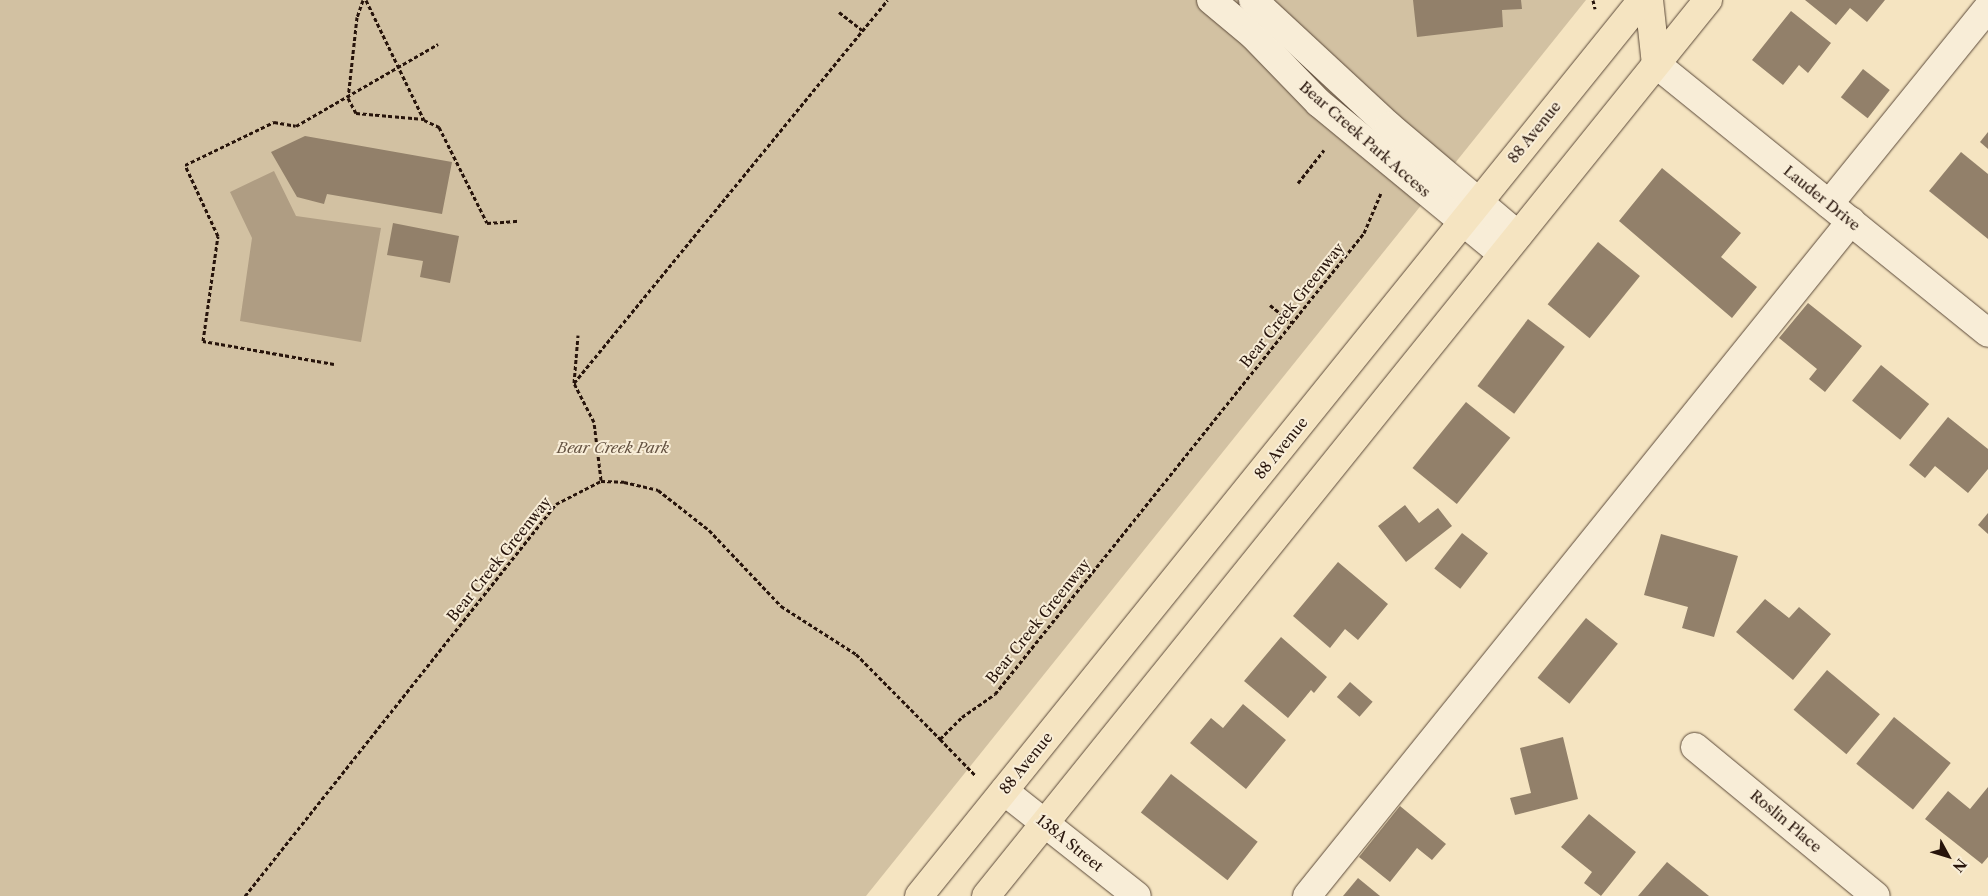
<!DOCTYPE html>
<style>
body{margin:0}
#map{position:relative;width:1988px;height:896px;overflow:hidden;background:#f5e4c1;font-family:"Libre Caslon Text",serif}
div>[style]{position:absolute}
.green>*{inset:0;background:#d2c1a2}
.water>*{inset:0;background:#af9d83}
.building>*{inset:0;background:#92806a;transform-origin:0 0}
.path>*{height:3px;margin-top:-1.5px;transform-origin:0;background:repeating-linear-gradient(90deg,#27140b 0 4px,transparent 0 6.5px)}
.roads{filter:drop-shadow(0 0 1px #5a4838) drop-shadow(0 0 1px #5a4838)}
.minor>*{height:28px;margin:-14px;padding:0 14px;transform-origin:14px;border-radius:14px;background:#f8edd7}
.major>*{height:28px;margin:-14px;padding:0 14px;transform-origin:14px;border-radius:14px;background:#f5e4c1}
span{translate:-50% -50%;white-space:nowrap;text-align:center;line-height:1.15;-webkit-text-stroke:4px #f8edd7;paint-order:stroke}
.street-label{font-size:15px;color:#27140b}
.park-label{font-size:15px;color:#635140;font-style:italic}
.north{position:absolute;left:1923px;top:831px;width:50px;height:50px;-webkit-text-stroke:4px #f8edd7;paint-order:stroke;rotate:129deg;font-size:14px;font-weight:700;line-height:20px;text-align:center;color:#27140b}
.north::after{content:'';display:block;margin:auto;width:18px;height:22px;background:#27140b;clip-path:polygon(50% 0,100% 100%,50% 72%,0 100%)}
</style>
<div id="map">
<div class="green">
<i style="clip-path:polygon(0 0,1586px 0,866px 896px,0 896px)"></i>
</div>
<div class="water">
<i style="clip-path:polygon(274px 171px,296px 216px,381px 228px,361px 342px,240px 321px,252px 238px,230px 192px)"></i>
</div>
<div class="building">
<i style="clip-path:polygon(1413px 0,1521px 0,1522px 9px,1502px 10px,1503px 27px,1417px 37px)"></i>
<i style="clip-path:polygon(1805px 0,1885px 0,1867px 22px,1850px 8px,1836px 25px)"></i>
<i style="clip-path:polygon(1791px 11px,1831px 43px,1808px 73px,1799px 65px,1783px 85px,1752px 60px)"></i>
<i style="left:1863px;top:69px;width:34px;height:36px;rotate:38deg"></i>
<i style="clip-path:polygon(1988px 132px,1988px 149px,1980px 142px)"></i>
<i style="clip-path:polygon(305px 136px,452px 162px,442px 214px,327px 194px,324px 204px,297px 197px,271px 152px)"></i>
<i style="clip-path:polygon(1961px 152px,1988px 174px,1988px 239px,1929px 191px)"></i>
<i style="clip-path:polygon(1662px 168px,1741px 233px,1721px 257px,1757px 287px,1732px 318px,1619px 221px)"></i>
<i style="clip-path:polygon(393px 223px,459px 236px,450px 283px,420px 277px,423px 261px,387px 255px)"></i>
<i style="left:1598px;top:242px;width:54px;height:80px;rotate:39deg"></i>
<i style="clip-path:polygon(1808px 303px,1862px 346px,1825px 392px,1809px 379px,1817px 369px,1779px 338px)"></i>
<i style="left:1528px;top:319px;width:46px;height:84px;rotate:37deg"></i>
<i style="left:1881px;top:365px;width:62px;height:46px;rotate:39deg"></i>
<i style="left:1466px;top:402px;width:57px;height:85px;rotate:39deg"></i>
<i style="clip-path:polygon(1948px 417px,1988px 449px,1988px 469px,1968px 493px,1935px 466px,1925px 478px,1909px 465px)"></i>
<i style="clip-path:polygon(1405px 505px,1419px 523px,1438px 508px,1452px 526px,1406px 562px,1378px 526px)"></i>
<i style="clip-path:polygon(1988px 513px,1988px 534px,1978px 525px)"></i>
<i style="left:1462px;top:533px;width:33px;height:45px;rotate:38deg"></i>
<i style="clip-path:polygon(1661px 534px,1738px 556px,1714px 637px,1682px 628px,1688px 607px,1644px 595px)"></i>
<i style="clip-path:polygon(1338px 562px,1388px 604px,1358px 640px,1345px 629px,1330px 648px,1293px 616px)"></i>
<i style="clip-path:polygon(1765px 599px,1789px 618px,1799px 607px,1831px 634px,1793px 680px,1736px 632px)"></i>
<i style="left:1586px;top:618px;width:41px;height:77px;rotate:39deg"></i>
<i style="clip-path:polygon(1281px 637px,1327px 677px,1314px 693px,1311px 690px,1288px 718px,1244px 681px)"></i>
<i style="left:1827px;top:670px;width:69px;height:52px;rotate:40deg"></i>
<i style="left:1350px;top:682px;width:30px;height:20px;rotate:41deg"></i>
<i style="clip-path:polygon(1243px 704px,1286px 740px,1246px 789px,1190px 743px,1211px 718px,1223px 728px)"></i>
<i style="left:1894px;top:717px;width:73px;height:60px;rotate:39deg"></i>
<i style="clip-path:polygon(1563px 737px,1578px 799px,1515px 815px,1510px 798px,1531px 793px,1520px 748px)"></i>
<i style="left:1171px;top:774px;width:110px;height:49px;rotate:38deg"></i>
<i style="clip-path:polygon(1988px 787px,1988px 857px,1982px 864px,1925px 819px,1948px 791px,1970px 809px)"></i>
<i style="clip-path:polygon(1400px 806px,1446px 844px,1432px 860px,1417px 848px,1390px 882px,1359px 857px)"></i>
<i style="clip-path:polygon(1589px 814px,1636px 852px,1601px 896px,1584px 883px,1592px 872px,1561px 847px)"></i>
<i style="clip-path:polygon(1667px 862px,1709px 896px,1638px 896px)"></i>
<i style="clip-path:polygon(1358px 878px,1380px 896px,1343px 896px)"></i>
</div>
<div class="path">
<i style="left:363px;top:0;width:18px;rotate:109deg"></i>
<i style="left:357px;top:17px;width:81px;rotate:96.3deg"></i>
<i style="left:348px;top:98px;width:17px;rotate:62deg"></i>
<i style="left:356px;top:113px;width:68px;rotate:5deg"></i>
<i style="left:366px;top:0;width:133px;rotate:64.2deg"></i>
<i style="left:424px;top:120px;width:17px;rotate:25deg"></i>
<i style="left:439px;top:127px;width:107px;rotate:63.4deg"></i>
<i style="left:487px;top:223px;width:32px;rotate:-4deg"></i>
<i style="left:1593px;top:0;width:9px;rotate:77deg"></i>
<i style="left:839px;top:12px;width:29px;rotate:38deg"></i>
<i style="left:1298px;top:183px;width:42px;rotate:-51.8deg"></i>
<i style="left:1270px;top:305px;width:28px;rotate:39deg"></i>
<i style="left:334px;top:364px;width:133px;rotate:-170deg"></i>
<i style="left:203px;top:341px;width:106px;rotate:-81.9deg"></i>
<i style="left:218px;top:236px;width:78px;rotate:-114.9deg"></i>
<i style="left:185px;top:165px;width:99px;rotate:-25.8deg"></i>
<i style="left:274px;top:122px;width:22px;rotate:10deg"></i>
<i style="left:296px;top:126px;width:164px;rotate:-30deg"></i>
<i style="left:574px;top:383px;width:48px;rotate:-85.2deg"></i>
<i style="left:601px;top:480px;width:58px;rotate:-96.9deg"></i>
<i style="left:594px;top:422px;width:44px;rotate:-117.1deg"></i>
<i style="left:574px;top:383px;width:495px;rotate:-50.7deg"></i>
<i style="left:940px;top:739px;width:52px;rotate:45.8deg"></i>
<i style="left:245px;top:896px;width:500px;rotate:-51.57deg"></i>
<i style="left:556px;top:504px;width:51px;rotate:-27.1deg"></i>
<i style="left:601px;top:481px;width:23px;rotate:2deg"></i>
<i style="left:624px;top:482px;width:35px;rotate:13deg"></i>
<i style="left:658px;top:490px;width:65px;rotate:38.1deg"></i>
<i style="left:709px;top:530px;width:105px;rotate:46.5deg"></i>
<i style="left:781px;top:606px;width:89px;rotate:32.6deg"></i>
<i style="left:856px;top:654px;width:120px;rotate:45.3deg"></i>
<i style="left:940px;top:739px;width:31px;rotate:-45deg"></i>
<i style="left:962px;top:717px;width:40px;rotate:-34.9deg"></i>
<i style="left:995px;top:694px;width:590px;rotate:-51.33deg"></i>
<i style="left:1364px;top:233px;width:43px;rotate:-67deg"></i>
</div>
<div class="roads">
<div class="minor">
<i style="left:1211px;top:0;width:55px;rotate:39.8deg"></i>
<i style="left:1253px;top:35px;width:95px;rotate:45.9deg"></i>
<i style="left:1319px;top:103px;width:237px;rotate:39.5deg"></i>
<i style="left:1253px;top:0;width:185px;rotate:42.8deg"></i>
<i style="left:1389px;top:126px;width:169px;rotate:40.2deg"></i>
<i style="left:1656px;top:64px;width:427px;rotate:39deg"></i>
<i style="left:1829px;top:204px;width:252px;rotate:-51deg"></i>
<i style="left:1695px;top:747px;width:234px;rotate:39.5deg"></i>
<i style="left:1004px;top:791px;width:169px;rotate:38.3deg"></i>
<i style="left:1307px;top:896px;width:867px;rotate:-51.13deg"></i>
</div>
<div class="major">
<i style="left:1649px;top:0;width:64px;rotate:83.8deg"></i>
<i style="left:919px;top:896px;width:1151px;rotate:-51.1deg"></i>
<i style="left:986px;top:896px;width:1151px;rotate:-51.14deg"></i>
</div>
</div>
<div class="street-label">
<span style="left:1534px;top:132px;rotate:-51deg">88 Avenue</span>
<span style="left:1365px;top:139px;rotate:41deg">Bear Creek Park Access</span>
<span style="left:1822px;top:198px;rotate:39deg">Lauder Drive</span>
<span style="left:1292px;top:305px;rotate:-51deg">Bear Creek Greenway</span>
<span style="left:1281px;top:448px;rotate:-51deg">88 Avenue</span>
<span style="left:499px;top:559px;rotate:-51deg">Bear Creek Greenway</span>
<span style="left:1038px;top:621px;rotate:-51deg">Bear Creek Greenway</span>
<span style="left:1026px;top:763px;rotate:-51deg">88 Avenue</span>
<span style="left:1786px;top:821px;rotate:40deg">Roslin Place</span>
<span style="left:1070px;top:843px;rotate:39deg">138A Street</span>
</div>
<div class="park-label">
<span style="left:613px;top:448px">Bear Creek Park</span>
</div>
<div class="north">N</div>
</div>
